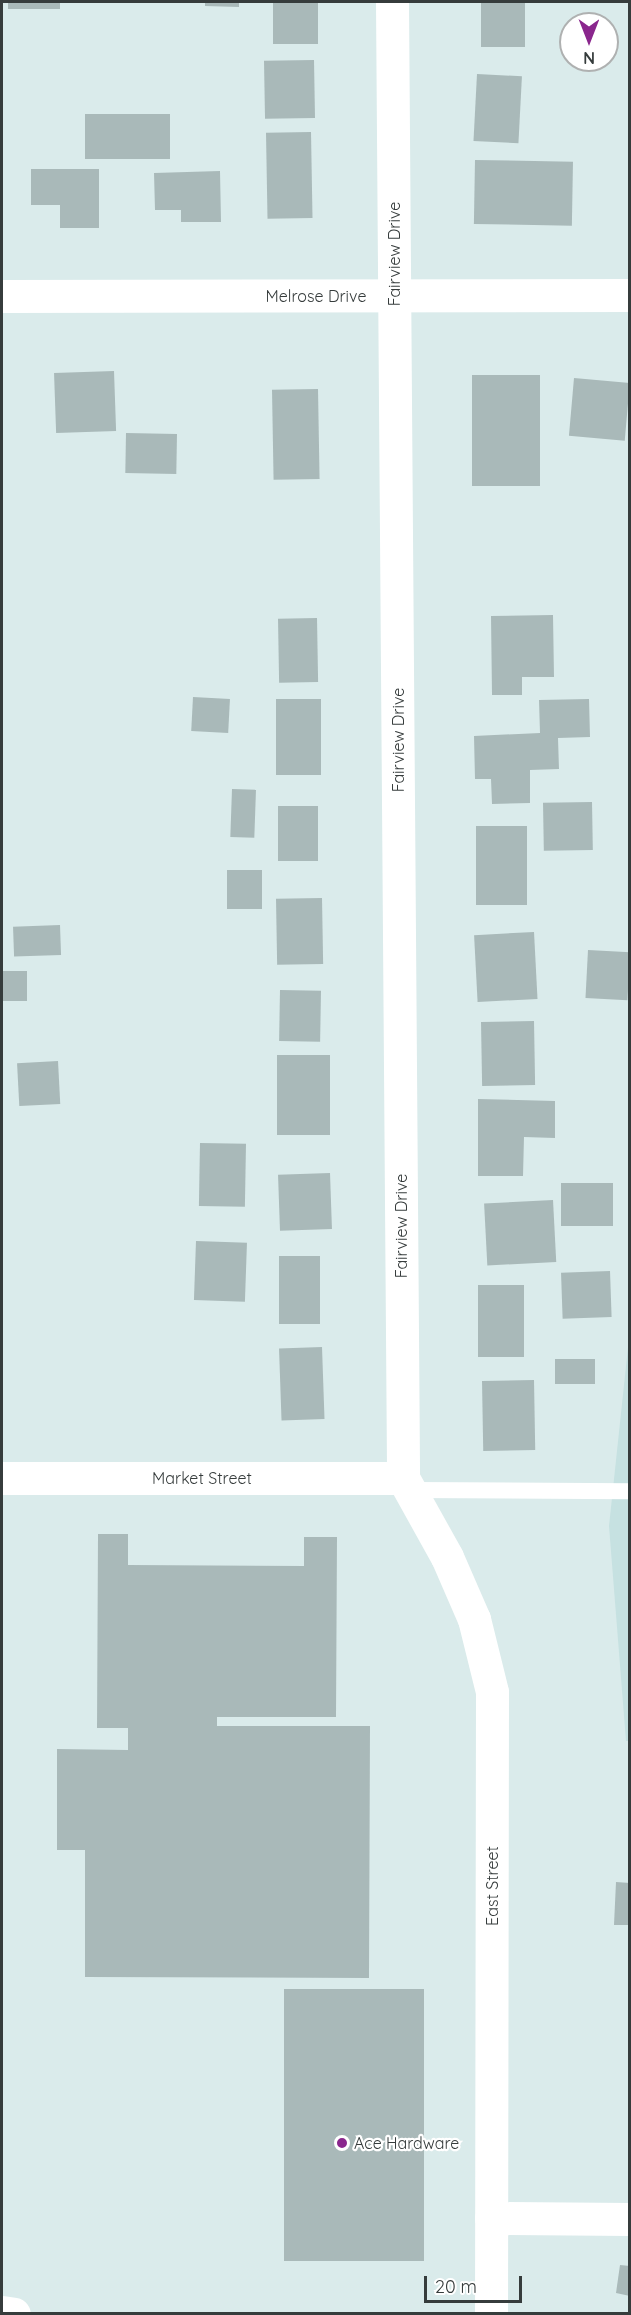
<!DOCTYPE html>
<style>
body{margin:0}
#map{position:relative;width:631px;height:2315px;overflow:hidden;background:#daebeb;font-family:Quicksand,sans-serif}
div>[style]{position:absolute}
.built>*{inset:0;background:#c6e1e1}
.building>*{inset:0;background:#a9b9b9;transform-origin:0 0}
.service>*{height:16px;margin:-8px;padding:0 8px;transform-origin:8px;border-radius:8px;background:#fff}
.minor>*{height:33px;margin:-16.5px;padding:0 16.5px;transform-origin:16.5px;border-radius:16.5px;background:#fff}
.secondary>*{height:33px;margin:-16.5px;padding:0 16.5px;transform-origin:16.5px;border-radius:16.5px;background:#fff}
.dots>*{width:16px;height:16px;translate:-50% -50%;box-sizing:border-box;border:3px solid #fff;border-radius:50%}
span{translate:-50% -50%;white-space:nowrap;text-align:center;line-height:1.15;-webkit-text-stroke:4.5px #fff;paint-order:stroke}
.street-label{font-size:16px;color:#363c3c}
.poi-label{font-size:16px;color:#363c3c}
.left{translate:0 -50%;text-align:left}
.frame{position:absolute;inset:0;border:3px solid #363c3c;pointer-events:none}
.north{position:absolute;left:559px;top:12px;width:60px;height:60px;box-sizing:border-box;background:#fff;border:2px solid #afb1b1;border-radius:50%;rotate:180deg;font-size:16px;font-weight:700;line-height:24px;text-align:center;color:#363c3c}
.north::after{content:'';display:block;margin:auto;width:21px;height:27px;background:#8a268d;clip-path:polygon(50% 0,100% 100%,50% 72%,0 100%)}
.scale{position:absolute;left:424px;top:2276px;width:98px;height:27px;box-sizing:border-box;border:3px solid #363c3c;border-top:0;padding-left:8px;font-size:18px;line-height:21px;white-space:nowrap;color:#363c3c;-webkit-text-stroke:4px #fff;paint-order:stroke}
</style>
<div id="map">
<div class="built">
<i style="clip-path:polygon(629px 1338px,629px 1741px,626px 1741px,609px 1526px)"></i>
</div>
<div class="building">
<i style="left:8px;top:2px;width:52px;height:7px"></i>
<i style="clip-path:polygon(205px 2px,239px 2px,239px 7px,205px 6px)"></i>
<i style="left:273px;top:2px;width:45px;height:42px"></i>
<i style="left:481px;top:2px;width:44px;height:45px"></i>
<i style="left:314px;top:60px;width:58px;height:50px;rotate:89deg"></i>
<i style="left:477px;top:74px;width:45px;height:67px;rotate:3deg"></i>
<i style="left:85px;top:114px;width:85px;height:45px"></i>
<i style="left:311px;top:132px;width:86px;height:45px;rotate:89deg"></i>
<i style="left:475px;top:160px;width:98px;height:64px;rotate:1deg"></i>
<i style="clip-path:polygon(31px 169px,99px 169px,99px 228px,60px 228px,60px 205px,31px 205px)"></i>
<i style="clip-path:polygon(220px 171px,221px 222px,181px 222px,181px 210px,155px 210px,154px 173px)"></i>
<i style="left:114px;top:371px;width:60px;height:60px;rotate:88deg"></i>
<i style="left:472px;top:375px;width:68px;height:111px"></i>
<i style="left:574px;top:378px;width:56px;height:58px;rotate:5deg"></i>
<i style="left:318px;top:389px;width:90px;height:46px;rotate:89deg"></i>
<i style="left:126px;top:433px;width:51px;height:40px;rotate:1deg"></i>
<i style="clip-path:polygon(553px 615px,554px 677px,522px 677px,522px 695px,492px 695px,491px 616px)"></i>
<i style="left:317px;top:618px;width:64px;height:39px;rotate:89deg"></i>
<i style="left:193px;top:697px;width:37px;height:34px;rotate:3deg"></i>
<i style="left:276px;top:699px;width:45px;height:76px"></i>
<i style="clip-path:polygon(589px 699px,590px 737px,558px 738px,559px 769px,530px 770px,530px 803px,492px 804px,491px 779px,475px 779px,474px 736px,540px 733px,539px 700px)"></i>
<i style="left:232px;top:789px;width:24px;height:48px;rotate:2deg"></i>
<i style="left:592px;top:802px;width:48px;height:49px;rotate:89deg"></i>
<i style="left:278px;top:806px;width:40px;height:55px"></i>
<i style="left:476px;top:826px;width:51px;height:79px"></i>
<i style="left:262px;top:870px;width:39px;height:35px;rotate:90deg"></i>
<i style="left:322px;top:898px;width:66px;height:46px;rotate:89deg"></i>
<i style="left:60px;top:925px;width:30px;height:47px;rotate:88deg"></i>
<i style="left:534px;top:932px;width:67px;height:60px;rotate:87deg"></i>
<i style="left:588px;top:950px;width:42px;height:48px;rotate:3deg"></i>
<i style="left:2px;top:971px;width:25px;height:30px"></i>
<i style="left:280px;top:990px;width:41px;height:51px;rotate:1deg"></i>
<i style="left:534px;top:1021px;width:64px;height:53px;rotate:89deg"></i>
<i style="left:330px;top:1055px;width:80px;height:53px;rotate:90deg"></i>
<i style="left:58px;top:1061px;width:43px;height:41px;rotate:87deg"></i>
<i style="clip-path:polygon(478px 1099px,555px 1101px,555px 1138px,524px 1137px,523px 1176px,478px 1176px)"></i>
<i style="left:200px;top:1143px;width:46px;height:63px;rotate:1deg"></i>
<i style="left:330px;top:1173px;width:56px;height:52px;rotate:88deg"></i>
<i style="left:561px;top:1183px;width:52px;height:43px"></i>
<i style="left:553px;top:1200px;width:62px;height:69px;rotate:87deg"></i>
<i style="left:196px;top:1241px;width:51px;height:59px;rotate:2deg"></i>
<i style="left:279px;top:1256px;width:41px;height:68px"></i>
<i style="left:610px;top:1271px;width:46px;height:49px;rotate:88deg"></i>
<i style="left:478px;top:1285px;width:46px;height:72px"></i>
<i style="left:322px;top:1347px;width:72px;height:43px;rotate:88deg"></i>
<i style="left:555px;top:1359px;width:40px;height:25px"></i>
<i style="left:534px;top:1380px;width:70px;height:52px;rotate:89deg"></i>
<i style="clip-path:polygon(98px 1534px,128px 1534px,128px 1565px,304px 1566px,304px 1537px,337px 1537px,336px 1717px,217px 1717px,217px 1726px,370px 1726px,369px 1978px,85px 1977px,85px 1850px,57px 1850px,57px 1749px,128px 1750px,128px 1728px,97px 1728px)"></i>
<i style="clip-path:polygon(616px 1882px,630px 1883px,630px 1925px,614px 1925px)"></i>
<i style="left:424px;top:1989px;width:272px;height:140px;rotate:90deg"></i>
<i style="clip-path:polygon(620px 2265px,630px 2266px,630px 2296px,616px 2293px)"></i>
</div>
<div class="service">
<i style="left:411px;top:1490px;width:219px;rotate:0.3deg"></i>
</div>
<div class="minor">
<i style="left:392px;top:2px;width:1476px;rotate:89.57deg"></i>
<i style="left:2px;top:296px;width:628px;rotate:-0.09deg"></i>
<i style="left:2px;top:1478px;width:401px"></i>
<i style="left:403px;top:1478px;width:90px;rotate:60.9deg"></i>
<i style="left:447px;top:1557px;width:68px;rotate:66.5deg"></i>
<i style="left:474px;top:1619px;width:75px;rotate:76.1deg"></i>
<i style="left:492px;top:1692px;width:622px;rotate:90.09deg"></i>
<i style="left:491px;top:2218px;width:139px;rotate:0.4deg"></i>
</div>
<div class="secondary">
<i style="left:2px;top:2312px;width:12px;rotate:9deg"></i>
</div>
<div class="dots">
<i style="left:342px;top:2143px;background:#8a268d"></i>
</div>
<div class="street-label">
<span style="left:394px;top:254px;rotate:-90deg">Fairview Drive</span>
<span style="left:316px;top:296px">Melrose Drive</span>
<span style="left:398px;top:740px;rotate:-90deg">Fairview Drive</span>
<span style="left:401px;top:1226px;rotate:-90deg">Fairview Drive</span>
<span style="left:202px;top:1478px">Market Street</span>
<span style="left:492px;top:1886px;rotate:-90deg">East Street</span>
</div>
<div class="poi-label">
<span class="left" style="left:354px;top:2143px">Ace Hardware</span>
</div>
<div class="frame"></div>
<div class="north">N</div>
<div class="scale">20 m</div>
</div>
